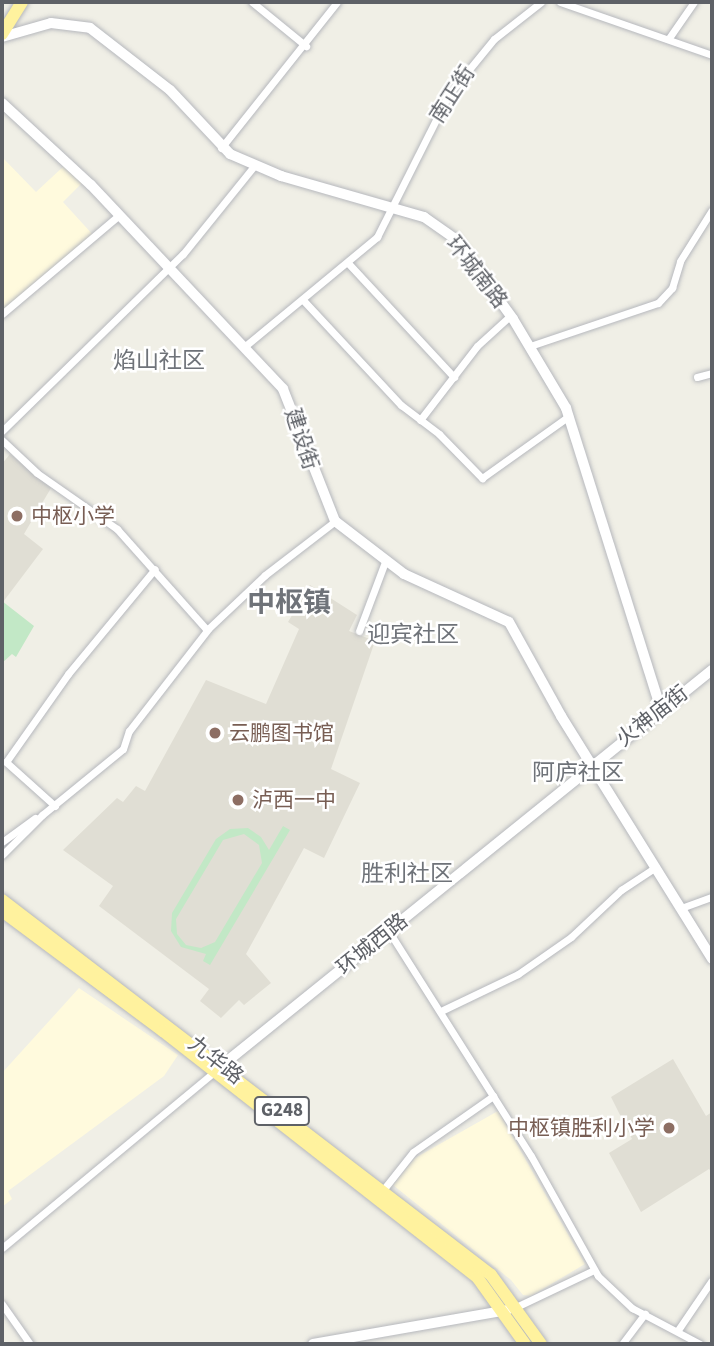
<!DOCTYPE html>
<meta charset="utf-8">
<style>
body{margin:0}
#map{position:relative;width:714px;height:1346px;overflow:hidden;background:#f0efe6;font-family:"Source Sans 3","Noto Sans SC",sans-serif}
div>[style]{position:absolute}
.commercial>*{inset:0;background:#fffadd}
.education>*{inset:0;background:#e0ded4}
.green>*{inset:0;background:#c2e8c6}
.roads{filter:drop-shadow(0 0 2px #b6b8bd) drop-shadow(0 0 2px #b6b8bd)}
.minor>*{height:7px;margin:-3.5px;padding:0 3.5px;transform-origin:3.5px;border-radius:3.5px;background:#fff}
.tertiary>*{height:10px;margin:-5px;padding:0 5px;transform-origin:5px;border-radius:5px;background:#fff}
.secondary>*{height:10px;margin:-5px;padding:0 5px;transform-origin:5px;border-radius:5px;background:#fff}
.trunk>*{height:12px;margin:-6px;padding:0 6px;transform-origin:6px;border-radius:6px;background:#fff29e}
.dots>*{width:19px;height:19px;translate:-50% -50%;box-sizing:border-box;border:4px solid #fff;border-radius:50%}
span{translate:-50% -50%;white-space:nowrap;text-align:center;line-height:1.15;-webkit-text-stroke:5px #fff;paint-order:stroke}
.shield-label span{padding:2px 5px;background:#fff;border:2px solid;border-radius:5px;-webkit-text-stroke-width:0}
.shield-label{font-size:19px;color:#5e6167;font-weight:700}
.street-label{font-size:21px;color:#5e6167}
.education-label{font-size:21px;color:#785e54}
.left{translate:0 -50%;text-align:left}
.right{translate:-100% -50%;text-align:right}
.neighbourhood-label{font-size:23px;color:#6f7379}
.district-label{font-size:28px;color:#6f7379;font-weight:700}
.frame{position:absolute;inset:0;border:4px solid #5e6167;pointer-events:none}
</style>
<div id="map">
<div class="commercial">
<i style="clip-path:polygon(2px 157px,36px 192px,65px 165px,83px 182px,63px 202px,94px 236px,2px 311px)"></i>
<i style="clip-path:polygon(79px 988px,178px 1055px,164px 1076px,8px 1191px,12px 1199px,2px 1207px,2px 1073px)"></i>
<i style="clip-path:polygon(498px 1111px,585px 1264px,531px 1296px,523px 1295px,511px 1280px,393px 1185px,415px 1158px)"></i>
</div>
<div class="education">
<i style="clip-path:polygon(10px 454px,51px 488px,24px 534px,43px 549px,3px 602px,2px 464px)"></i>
<i style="clip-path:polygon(310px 585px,357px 615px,349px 631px,375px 641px,331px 769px,360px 783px,324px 858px,304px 848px,246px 954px,271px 983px,244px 1005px,239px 1000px,221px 1018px,200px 1001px,209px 989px,99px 906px,113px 886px,63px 850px,117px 798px,123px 802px,136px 786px,145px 791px,206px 680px,266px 704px,299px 629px,288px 622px)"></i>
<i style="clip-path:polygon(673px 1059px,706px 1116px,712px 1112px,712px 1173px,709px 1169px,641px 1212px,609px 1153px,632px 1139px,611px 1097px)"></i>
</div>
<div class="green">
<i style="clip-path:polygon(2px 601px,34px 626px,16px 657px,12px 654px,2px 663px)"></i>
<i style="clip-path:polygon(evenodd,283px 826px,290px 830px,210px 965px,203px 961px,206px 954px,181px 947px,171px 931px,172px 913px,216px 839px,230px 829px,248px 828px,261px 837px,269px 850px,283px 826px,244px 834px,259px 845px,262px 863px,215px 942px,201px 948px,186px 945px,177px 934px,176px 919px,223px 840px,244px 834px)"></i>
</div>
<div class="roads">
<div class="minor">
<i style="left:252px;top:2px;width:70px;rotate:39.2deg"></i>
<i style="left:560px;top:2px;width:161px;rotate:19.2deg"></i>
<i style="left:669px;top:38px;width:44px;rotate:-55.2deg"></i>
<i style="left:221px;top:148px;width:186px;rotate:-51.5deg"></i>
<i style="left:348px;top:263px;width:156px;rotate:47.1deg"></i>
<i style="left:303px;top:300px;width:144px;rotate:47deg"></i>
<i style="left:401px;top:405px;width:48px;rotate:37.3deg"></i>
<i style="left:439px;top:434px;width:62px;rotate:45.7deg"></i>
<i style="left:482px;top:478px;width:107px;rotate:-35.5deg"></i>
<i style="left:2px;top:314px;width:153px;rotate:-40.2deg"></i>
<i style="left:530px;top:346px;width:135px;rotate:-18.6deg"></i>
<i style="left:658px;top:303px;width:21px;rotate:-47deg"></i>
<i style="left:672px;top:288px;width:28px;rotate:-73deg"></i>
<i style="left:680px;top:261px;width:60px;rotate:-57.9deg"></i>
<i style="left:244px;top:347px;width:173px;rotate:-39.6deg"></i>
<i style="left:377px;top:237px;width:160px;rotate:-63.3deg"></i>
<i style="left:449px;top:94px;width:71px;rotate:-50.7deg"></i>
<i style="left:494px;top:39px;width:60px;rotate:-38.2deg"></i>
<i style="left:697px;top:377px;width:16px;rotate:-15deg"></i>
<i style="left:420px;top:420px;width:93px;rotate:-52.4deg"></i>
<i style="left:477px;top:346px;width:46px;rotate:-42.4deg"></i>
<i style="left:2px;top:431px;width:253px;rotate:-44.4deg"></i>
<i style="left:183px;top:254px;width:113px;rotate:-51.1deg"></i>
<i style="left:2px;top:440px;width:48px;rotate:43.3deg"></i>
<i style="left:37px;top:473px;width:98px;rotate:35deg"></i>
<i style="left:117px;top:529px;width:135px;rotate:48.3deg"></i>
<i style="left:359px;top:631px;width:74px;rotate:-69.4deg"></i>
<i style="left:55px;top:806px;width:66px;rotate:-138.1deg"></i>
<i style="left:6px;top:762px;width:108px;rotate:-54.8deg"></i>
<i style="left:68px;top:674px;width:136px;rotate:-50.4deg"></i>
<i style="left:2px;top:842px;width:41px;rotate:-36deg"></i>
<i style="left:2px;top:855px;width:57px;rotate:-45deg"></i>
<i style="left:42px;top:815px;width:104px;rotate:-39.2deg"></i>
<i style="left:123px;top:749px;width:19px;rotate:-72deg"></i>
<i style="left:129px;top:731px;width:130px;rotate:-52.2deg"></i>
<i style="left:209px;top:628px;width:77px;rotate:-43.4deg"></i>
<i style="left:265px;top:575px;width:88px;rotate:-37.6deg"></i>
<i style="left:681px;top:908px;width:33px;rotate:-20deg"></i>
<i style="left:388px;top:930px;width:267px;rotate:57.7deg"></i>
<i style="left:531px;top:1156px;width:137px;rotate:60.8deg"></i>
<i style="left:598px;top:1276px;width:47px;rotate:43.3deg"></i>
<i style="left:632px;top:1308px;width:77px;rotate:27.9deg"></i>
<i style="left:443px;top:1010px;width:83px;rotate:-25.6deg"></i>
<i style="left:518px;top:974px;width:65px;rotate:-34.9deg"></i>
<i style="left:571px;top:937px;width:69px;rotate:-43.2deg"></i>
<i style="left:621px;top:890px;width:42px;rotate:-33.3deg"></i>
<i style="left:383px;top:1190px;width:48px;rotate:-51.7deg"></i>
<i style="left:413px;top:1152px;width:98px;rotate:-35deg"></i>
<i style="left:2px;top:1248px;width:277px;rotate:-39.7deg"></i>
<i style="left:2px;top:1304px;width:49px;rotate:55deg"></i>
<i style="left:516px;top:1307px;width:86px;rotate:-25.4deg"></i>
<i style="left:678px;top:1330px;width:60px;rotate:-55.8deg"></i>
<i style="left:622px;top:1344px;width:38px;rotate:-53deg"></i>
</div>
<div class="tertiary">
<i style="left:2px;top:37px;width:51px;rotate:-15.9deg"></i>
<i style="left:51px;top:23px;width:39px;rotate:7deg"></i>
<i style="left:90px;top:28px;width:101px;rotate:37.8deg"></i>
<i style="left:170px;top:90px;width:88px;rotate:46.8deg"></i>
<i style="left:230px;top:154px;width:56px;rotate:23.3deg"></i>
<i style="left:281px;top:176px;width:149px;rotate:16deg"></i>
<i style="left:424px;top:217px;width:37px;rotate:35deg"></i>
<i style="left:454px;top:238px;width:100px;rotate:53.9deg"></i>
<i style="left:513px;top:319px;width:104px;rotate:59.2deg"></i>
<i style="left:566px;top:408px;width:316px;rotate:72.5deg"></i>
<i style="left:2px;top:103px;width:121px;rotate:42.7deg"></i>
<i style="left:91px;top:185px;width:280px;rotate:46.7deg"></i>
<i style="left:283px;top:389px;width:142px;rotate:68.5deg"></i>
<i style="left:335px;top:521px;width:87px;rotate:37.5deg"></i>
<i style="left:404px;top:574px;width:115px;rotate:24.6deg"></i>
<i style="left:509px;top:622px;width:107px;rotate:61deg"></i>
<i style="left:561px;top:716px;width:286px;rotate:58.1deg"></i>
</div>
<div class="secondary">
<i style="left:215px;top:1071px;width:639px;rotate:-38.9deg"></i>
<i style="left:313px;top:1344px;width:197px;rotate:-9.9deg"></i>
</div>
<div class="trunk">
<i style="left:2px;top:34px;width:38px;rotate:-58deg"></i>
<i style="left:2px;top:900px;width:616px;rotate:37.48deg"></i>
<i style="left:491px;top:1275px;width:85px;rotate:54.1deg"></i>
<i style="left:2px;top:911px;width:201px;rotate:36.7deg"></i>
<i style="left:163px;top:1031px;width:399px;rotate:38.1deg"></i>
<i style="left:477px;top:1277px;width:82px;rotate:54.4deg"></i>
</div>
</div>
<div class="dots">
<i style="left:17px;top:516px;background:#8d6e63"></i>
<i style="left:215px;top:733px;background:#8d6e63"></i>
<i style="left:238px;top:800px;background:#8d6e63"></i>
<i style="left:669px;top:1128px;background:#8d6e63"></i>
</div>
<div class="shield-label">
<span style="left:282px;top:1111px">G248</span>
</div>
<div class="street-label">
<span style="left:452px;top:94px;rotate:-57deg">南正街</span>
<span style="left:477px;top:272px;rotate:52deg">环城南路</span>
<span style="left:302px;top:439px;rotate:72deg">建设街</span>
<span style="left:652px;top:716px;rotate:-38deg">火神庙街</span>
<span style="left:372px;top:944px;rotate:-39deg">环城西路</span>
<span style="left:216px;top:1060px;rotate:38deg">九华路</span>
</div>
<div class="education-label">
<span class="left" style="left:31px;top:516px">中枢小学</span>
<span class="left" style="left:229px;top:733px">云鹏图书馆</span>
<span class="left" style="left:252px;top:800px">泸西一中</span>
<span class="right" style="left:655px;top:1128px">中枢镇胜利小学</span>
</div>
<div class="neighbourhood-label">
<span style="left:159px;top:361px">焰山社区</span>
<span style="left:413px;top:635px">迎宾社区</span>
<span style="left:578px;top:773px">阿庐社区</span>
<span style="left:407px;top:874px">胜利社区</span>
</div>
<div class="district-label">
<span style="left:289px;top:603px">中枢镇</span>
</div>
<div class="frame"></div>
</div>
